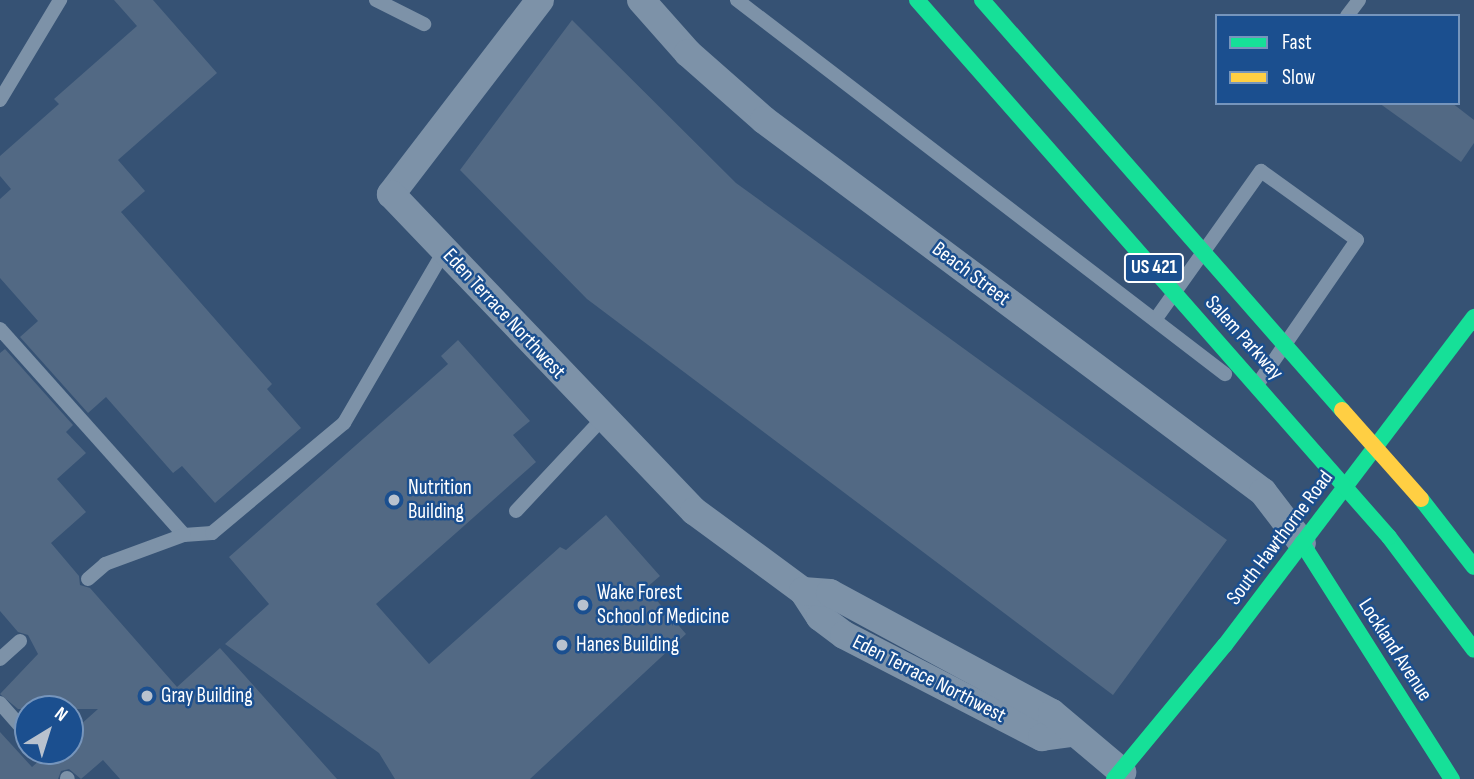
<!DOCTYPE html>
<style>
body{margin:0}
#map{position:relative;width:1474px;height:779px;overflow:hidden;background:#365274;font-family:"Sofia Sans Condensed",sans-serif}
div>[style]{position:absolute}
.building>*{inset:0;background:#526984}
.lane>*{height:14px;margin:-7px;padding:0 7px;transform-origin:7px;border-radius:7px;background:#7d92a8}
.street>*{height:28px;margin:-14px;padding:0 14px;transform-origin:14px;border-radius:14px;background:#7d92a8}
.fast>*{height:16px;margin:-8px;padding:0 8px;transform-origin:8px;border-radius:8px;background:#16e098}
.fast-bridge>*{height:16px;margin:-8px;padding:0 8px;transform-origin:8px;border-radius:8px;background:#16e098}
.slow-bridge>*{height:16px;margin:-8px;padding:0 8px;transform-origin:8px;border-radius:8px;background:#ffcf43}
.dots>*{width:19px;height:19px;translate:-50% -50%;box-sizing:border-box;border:4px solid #1b4f8f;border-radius:50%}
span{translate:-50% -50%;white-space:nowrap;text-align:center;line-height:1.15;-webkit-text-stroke:5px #1b4f8f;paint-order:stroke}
.shield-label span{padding:2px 5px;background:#1b4f8f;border:2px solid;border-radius:5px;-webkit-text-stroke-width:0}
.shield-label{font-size:19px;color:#fff;font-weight:700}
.street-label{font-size:21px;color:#fff}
.poi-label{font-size:21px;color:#fff}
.left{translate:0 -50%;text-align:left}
.legend{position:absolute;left:1215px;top:14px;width:245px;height:91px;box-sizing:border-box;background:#1b4f8f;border:2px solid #7695bc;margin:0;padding:9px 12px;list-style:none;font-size:21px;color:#fff}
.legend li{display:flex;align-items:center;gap:14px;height:35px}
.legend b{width:35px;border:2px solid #7695bc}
.north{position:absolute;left:14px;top:695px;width:70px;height:70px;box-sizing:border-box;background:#1b4f8f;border:2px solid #7695bc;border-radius:50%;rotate:38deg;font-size:19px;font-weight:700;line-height:28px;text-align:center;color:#fff}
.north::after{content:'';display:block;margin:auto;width:24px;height:32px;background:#b9c2ce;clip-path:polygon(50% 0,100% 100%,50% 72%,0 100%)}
</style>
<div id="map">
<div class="building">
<i style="clip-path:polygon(114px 0,153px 0,217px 73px,118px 160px,145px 191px,121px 212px,272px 384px,267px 389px,301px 428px,215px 503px,182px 466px,173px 473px,106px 397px,88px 413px,20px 337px,38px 321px,0 278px,0 199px,11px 189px,0 176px,0 156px,59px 104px,54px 99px,137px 26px)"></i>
<i style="clip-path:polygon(572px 20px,736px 183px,1227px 540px,1113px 695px,587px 299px,460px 170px)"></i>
<i style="clip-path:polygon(1379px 103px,1452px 103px,1474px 120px,1474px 143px,1461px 162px)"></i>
<i style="clip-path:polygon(458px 340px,530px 421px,513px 435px,536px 462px,376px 604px,429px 664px,560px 547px,566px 550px,606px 515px,660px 576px,646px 588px,686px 634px,530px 779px,395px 779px,379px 753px,225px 644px,269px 604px,229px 557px,448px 364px,441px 356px)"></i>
<i style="clip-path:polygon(5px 349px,73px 425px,66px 432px,86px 453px,57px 479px,86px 512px,51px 543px,79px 576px,80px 585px,90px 588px,177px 687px,220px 648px,337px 779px,120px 779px,103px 760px,81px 779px,69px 769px,61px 771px,58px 779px,0 779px,0 732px,32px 767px,50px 751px,70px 751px,70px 734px,98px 709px,18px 709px,0 694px,38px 654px,28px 635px,18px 632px,0 611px,0 353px)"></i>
</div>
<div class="lane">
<i style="left:376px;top:0;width:54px;rotate:26.6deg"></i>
<i style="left:737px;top:0;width:615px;rotate:37.47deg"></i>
<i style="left:1347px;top:16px;width:20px;rotate:-53deg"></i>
<i style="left:0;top:100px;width:117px;rotate:-59deg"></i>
<i style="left:1155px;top:320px;width:183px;rotate:-54.6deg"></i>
<i style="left:1261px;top:171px;width:118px;rotate:35.7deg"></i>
<i style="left:1357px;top:240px;width:176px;rotate:124.6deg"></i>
<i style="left:0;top:329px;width:276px;rotate:48.2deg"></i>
<i style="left:184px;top:535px;width:28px;rotate:-4deg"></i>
<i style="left:212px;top:533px;width:172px;rotate:-39.8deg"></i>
<i style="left:344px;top:423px;width:199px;rotate:-59.8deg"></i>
<i style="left:516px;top:511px;width:127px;rotate:-46.9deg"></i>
<i style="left:88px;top:579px;width:23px;rotate:-41deg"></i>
<i style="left:105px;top:564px;width:84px;rotate:-20.2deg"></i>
<i style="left:0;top:659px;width:27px;rotate:-42deg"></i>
<i style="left:0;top:703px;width:43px;rotate:48.8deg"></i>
<i style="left:67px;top:778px;width:1px;rotate:45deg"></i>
</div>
<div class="street">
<i style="left:540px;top:0;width:245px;rotate:127.5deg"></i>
<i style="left:391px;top:194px;width:439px;rotate:46.3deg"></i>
<i style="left:694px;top:511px;width:135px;rotate:36.3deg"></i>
<i style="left:803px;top:591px;width:31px;rotate:57deg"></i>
<i style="left:820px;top:617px;width:30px;rotate:37deg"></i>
<i style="left:844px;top:635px;width:223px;rotate:27.3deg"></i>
<i style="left:1042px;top:737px;width:30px;rotate:-8deg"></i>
<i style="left:641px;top:0;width:71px;rotate:48.4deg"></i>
<i style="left:688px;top:53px;width:101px;rotate:41.4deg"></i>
<i style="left:764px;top:120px;width:622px;rotate:36.7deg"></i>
<i style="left:1263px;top:492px;width:64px;rotate:52.6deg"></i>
<i style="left:803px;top:591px;width:27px;rotate:4deg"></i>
<i style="left:830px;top:593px;width:252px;rotate:28.4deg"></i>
<i style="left:1052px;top:713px;width:92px;rotate:40.1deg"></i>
</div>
<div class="fast">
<i style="left:1421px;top:499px;width:86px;rotate:52.1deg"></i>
<i style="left:1389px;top:537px;width:141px;rotate:53deg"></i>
<i style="left:1302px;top:543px;width:280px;rotate:57.6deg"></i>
<i style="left:1114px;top:779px;width:174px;rotate:-50.4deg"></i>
<i style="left:1225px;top:645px;width:412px;rotate:-52.8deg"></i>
</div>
<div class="fast-bridge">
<i style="left:917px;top:0;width:715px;rotate:48.69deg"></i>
<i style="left:982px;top:0;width:546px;rotate:48.72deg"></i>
</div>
<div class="slow-bridge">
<i style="left:1342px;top:410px;width:119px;rotate:48.4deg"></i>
</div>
<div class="dots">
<i style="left:394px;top:500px;background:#b9c2ce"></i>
<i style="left:583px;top:605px;background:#b9c2ce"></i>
<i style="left:562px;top:645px;background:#b9c2ce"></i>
<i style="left:147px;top:696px;background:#b9c2ce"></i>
</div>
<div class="shield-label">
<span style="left:1154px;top:268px">US 421</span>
</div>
<div class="street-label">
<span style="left:971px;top:274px;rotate:37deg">Beach Street</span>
<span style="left:504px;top:314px;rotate:47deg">Eden Terrace Northwest</span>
<span style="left:1244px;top:338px;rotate:48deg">Salem Parkway</span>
<span style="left:1280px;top:538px;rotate:-53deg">South Hawthorne Road</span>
<span style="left:1395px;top:650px;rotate:57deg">Lockland Avenue</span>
<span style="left:929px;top:679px;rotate:27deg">Eden Terrace Northwest</span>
</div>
<div class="poi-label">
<span class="left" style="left:408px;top:500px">Nutrition<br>Building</span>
<span class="left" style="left:597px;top:605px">Wake Forest<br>School of Medicine</span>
<span class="left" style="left:576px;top:645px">Hanes Building</span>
<span class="left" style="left:161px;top:696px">Gray Building</span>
</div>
<ul class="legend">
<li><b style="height:9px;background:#16e098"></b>Fast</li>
<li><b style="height:9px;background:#ffcf43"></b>Slow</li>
</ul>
<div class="north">N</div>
</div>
